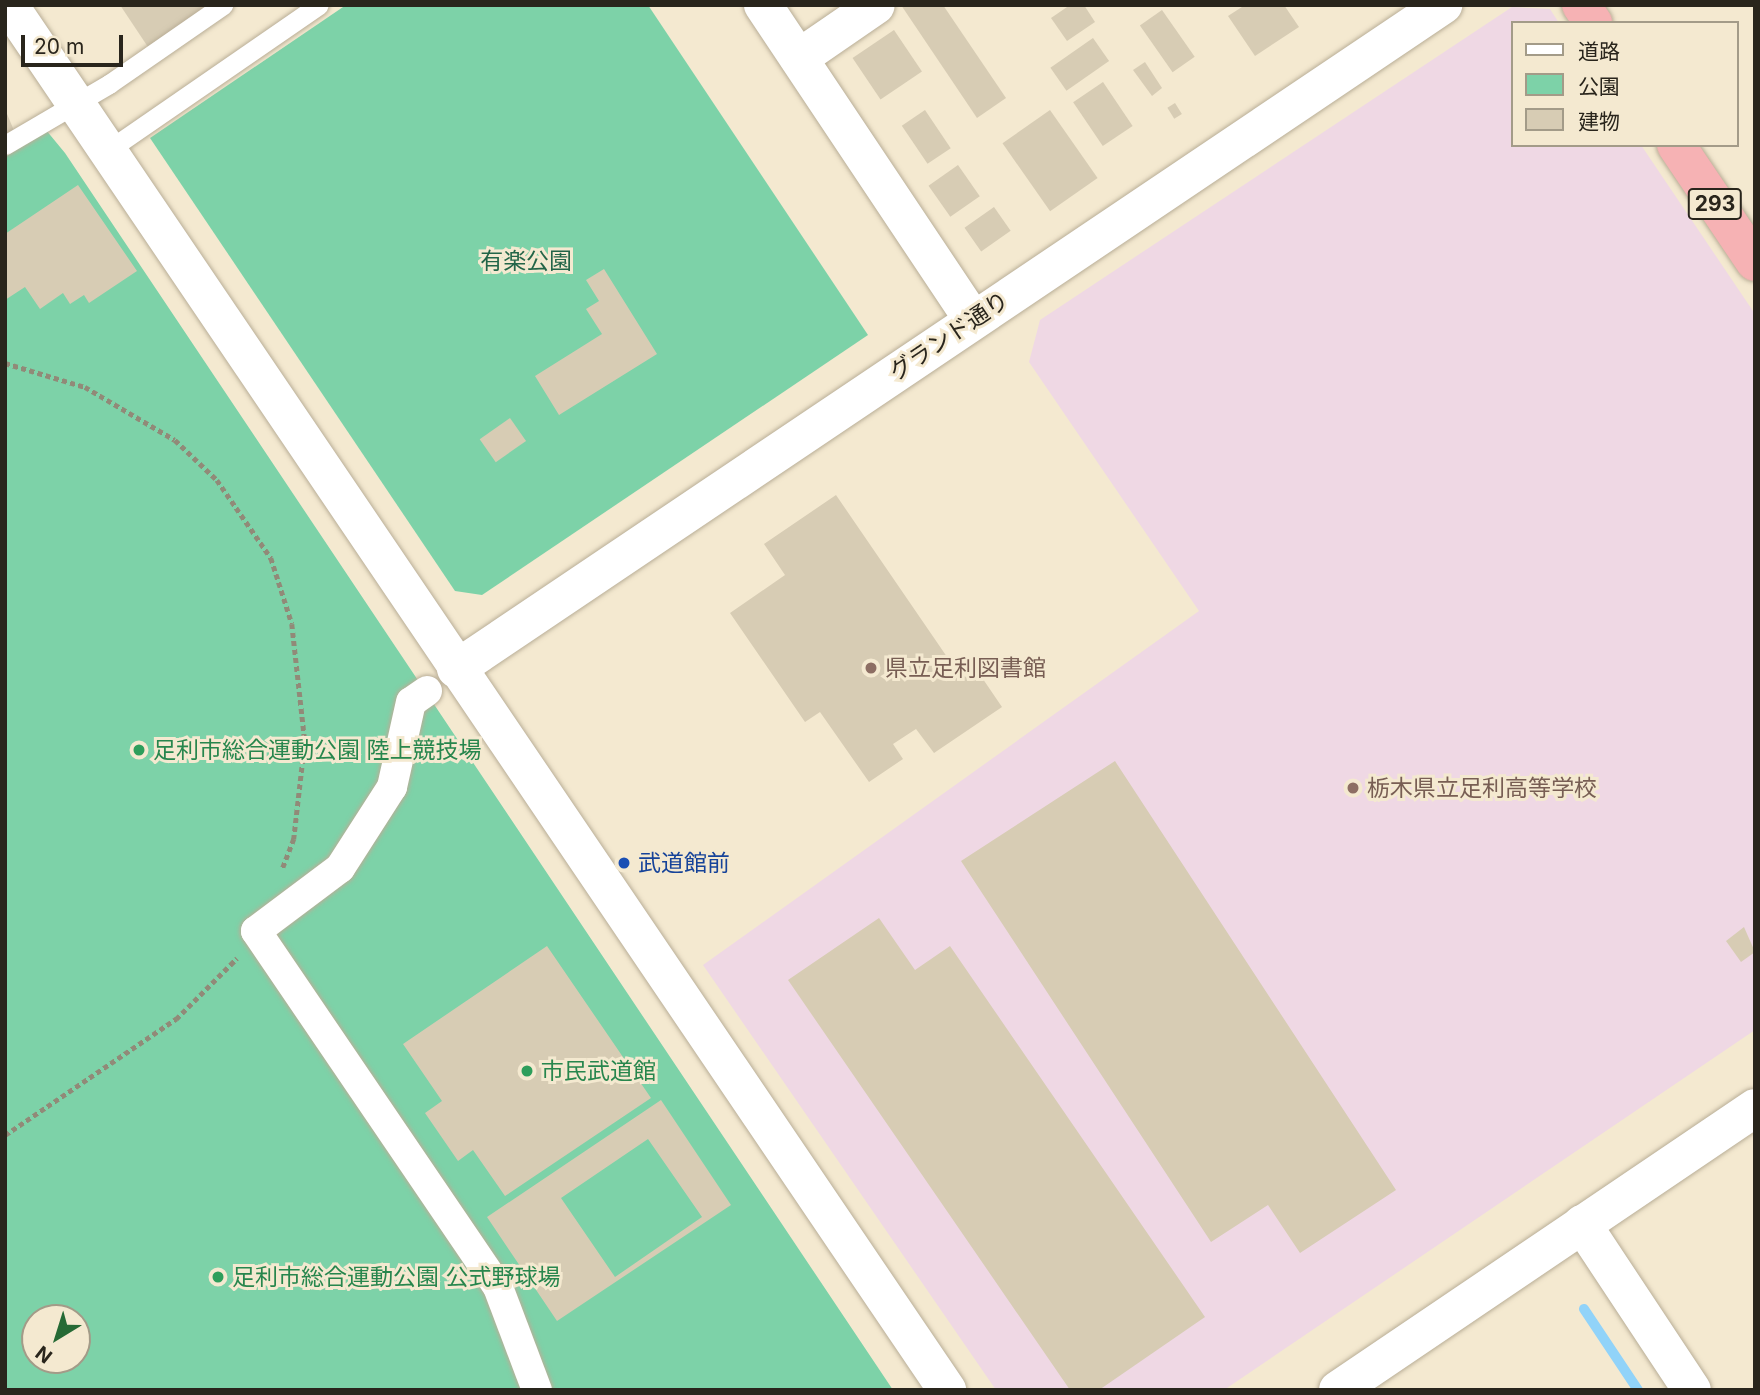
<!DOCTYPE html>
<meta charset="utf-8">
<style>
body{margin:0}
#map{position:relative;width:1760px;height:1395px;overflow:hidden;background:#f4e9d0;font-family:Inter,"Noto Sans JP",sans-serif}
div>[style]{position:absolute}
.education>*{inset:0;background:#efd8e4}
.green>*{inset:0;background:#7dd2a8}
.stream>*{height:10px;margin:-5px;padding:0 5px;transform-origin:5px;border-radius:5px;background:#91d3f9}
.building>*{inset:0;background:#d7ccb4;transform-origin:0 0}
.path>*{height:4.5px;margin-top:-2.25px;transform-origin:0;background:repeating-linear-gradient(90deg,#918a78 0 5px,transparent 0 8.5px)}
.roads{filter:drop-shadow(0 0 2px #b9ae97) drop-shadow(0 0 2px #b9ae97)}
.service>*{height:19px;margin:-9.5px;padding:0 9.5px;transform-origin:9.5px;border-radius:9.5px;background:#fff}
.pedestrian>*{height:30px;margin:-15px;padding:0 15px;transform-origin:15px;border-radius:15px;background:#fff}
.minor>*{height:38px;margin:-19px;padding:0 19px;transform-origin:19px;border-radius:19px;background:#fff}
.tertiary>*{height:38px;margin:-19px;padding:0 19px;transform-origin:19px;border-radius:19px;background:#fff}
.trunk>*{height:38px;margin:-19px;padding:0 19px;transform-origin:19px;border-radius:19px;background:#f6b2b4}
.dots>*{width:19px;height:19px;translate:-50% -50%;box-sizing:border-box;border:4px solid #f4e9d0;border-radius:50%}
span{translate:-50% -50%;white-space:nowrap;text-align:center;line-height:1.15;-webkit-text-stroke:6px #f4e9d0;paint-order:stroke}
.shield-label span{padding:2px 5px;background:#f4e9d0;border:2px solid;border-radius:5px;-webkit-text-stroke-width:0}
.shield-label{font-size:21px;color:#29251c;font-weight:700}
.park-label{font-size:23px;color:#236548}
.street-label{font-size:23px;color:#29251c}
.education-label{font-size:23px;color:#785e54}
.left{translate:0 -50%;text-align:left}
.leisure-label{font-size:23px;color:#27864d}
.transit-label{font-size:23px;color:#164399}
.frame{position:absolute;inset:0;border:7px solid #29251c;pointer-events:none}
.legend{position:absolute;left:1511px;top:21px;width:228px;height:126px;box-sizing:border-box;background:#f4e9d0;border:2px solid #a39b88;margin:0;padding:9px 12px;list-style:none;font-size:21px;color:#29251c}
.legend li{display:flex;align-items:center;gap:14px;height:35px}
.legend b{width:35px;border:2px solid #a39b88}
.north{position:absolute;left:21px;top:1304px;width:70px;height:70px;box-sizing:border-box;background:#f4e9d0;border:2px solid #a39b88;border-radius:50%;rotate:218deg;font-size:19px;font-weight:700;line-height:28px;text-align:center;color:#29251c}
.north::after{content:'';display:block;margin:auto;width:24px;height:32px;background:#266a35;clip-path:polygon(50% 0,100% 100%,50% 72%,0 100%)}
.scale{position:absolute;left:21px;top:35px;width:102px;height:32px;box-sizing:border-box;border:4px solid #29251c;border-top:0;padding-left:9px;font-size:21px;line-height:24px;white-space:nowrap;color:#29251c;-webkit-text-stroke:5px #f4e9d0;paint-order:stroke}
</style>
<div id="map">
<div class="education">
<i style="clip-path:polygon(1512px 7px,1550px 9px,1559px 23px,1513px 23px,1513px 145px,1641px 145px,1755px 314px,1755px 1030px,1224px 1390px,996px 1390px,703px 965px,1199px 611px,1029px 362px,1040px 320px)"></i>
</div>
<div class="green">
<i style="clip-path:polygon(346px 5px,648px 5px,868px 335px,482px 595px,455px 591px,150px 138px)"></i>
<i style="clip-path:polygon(evenodd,46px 130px,65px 153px,893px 1390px,5px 1390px,5px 157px,46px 130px,35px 1318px,77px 1318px,77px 1360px,35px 1360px,35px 1318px)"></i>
</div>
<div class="stream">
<i style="left:1584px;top:1309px;width:97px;rotate:56.3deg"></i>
</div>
<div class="building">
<i style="clip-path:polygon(120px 5px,210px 5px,148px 47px)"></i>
<i style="clip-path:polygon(901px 5px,943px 5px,1006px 98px,977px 118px)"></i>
<i style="clip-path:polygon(1070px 5px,1084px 5px,1095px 22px,1067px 41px,1051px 18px)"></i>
<i style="clip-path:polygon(1245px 5px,1284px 5px,1299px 27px,1255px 56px,1228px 16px)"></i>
<i style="left:1162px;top:10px;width:57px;height:27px;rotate:55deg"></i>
<i style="left:894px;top:30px;width:50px;height:50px;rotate:56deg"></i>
<i style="left:1093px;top:38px;width:28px;height:52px;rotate:55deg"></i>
<i style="clip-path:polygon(1145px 62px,1162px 88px,1152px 96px,1133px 70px)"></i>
<i style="left:1103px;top:82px;width:53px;height:36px;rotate:56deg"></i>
<i style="left:1175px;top:103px;width:13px;height:9px;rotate:58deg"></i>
<i style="clip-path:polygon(5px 109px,15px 133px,5px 138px)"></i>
<i style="left:925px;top:110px;width:46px;height:28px;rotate:56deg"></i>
<i style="left:1050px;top:110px;width:83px;height:58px;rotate:55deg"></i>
<i style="left:958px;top:165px;width:38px;height:36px;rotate:55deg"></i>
<i style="clip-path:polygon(78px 185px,137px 271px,89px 303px,84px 295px,70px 304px,63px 293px,40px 309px,25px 287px,5px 300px,5px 234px)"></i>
<i style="left:994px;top:207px;width:29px;height:36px;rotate:55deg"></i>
<i style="clip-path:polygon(604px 269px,657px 354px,559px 415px,535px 376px,602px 334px,586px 309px,599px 301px,586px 280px)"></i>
<i style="left:510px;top:418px;width:28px;height:37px;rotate:55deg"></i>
<i style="clip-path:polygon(836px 495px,956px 670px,970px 660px,1002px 707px,934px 753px,916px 729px,893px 744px,903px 759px,869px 782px,820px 712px,805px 722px,730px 613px,785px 575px,764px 544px)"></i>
<i style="clip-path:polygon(1115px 761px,1396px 1190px,1300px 1253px,1268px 1205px,1211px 1242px,961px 861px)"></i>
<i style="clip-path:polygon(879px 918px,915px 970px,950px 946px,1205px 1317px,1099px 1390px,1070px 1390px,788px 980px)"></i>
<i style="clip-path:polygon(1744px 927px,1755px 952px,1741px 962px,1726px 941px)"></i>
<i style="clip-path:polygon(547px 946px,651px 1098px,505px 1196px,473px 1150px,458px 1161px,425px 1113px,442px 1101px,403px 1044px)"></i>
<i style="clip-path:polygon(evenodd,661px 1100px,731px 1205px,557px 1321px,487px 1217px,661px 1100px,648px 1139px,702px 1217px,615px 1277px,561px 1198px,648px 1139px)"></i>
</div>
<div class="path">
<i style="left:5px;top:363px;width:84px;rotate:16.7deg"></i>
<i style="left:85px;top:387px;width:104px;rotate:30.5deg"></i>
<i style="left:175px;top:440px;width:58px;rotate:43.6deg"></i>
<i style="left:217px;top:480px;width:95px;rotate:55.3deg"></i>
<i style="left:271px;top:558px;width:69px;rotate:72.3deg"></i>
<i style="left:292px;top:624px;width:119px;rotate:83.7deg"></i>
<i style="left:305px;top:742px;width:98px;rotate:96.5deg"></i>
<i style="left:294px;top:839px;width:33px;rotate:111deg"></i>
<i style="left:5px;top:1135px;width:207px;rotate:-34.2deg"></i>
<i style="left:176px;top:1019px;width:86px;rotate:-45deg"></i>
</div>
<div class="roads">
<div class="service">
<i style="left:5px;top:145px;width:121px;rotate:-30.4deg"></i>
<i style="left:109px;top:84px;width:139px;rotate:-34.7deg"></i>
<i style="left:107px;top:151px;width:257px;rotate:-34.6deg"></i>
</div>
<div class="pedestrian">
<i style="left:427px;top:691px;width:19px;rotate:145deg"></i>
<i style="left:411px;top:702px;width:87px;rotate:102.6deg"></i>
<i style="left:392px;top:787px;width:96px;rotate:122.7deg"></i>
<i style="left:340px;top:868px;width:105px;rotate:143.1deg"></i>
<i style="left:256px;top:931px;width:430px;rotate:55.8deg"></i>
<i style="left:498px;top:1287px;width:110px;rotate:69.3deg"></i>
</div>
<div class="minor">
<i style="left:763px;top:5px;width:379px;rotate:56.3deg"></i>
<i style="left:799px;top:58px;width:93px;rotate:-34.5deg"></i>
<i style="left:1582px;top:1224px;width:199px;rotate:56.5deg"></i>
</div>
<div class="tertiary">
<i style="left:9px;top:5px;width:1673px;rotate:55.89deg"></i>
<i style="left:456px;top:669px;width:1190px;rotate:-33.93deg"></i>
<i style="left:1338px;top:1390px;width:503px;rotate:-34.07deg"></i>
</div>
<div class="trunk">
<i style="left:1581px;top:5px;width:22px;rotate:56deg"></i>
<i style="left:1676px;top:145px;width:141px;rotate:56deg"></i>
</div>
</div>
<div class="dots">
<i style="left:871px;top:668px;background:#8d6e63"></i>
<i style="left:139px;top:750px;background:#2e9e5b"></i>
<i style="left:1353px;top:788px;background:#8d6e63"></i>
<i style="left:624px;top:863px;background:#1a4fb4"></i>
<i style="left:527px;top:1071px;background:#2e9e5b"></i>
<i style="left:218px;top:1277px;background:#2e9e5b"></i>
</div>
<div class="shield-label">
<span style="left:1715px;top:204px">293</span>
</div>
<div class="park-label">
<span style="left:526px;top:261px">有楽公園</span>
</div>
<div class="street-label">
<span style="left:949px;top:336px;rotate:-34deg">グランド通り</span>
</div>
<div class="education-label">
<span class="left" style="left:885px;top:668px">県立足利図書館</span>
<span class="left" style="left:1367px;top:788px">栃木県立足利高等学校</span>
</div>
<div class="leisure-label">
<span class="left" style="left:153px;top:750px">足利市総合運動公園 陸上競技場</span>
<span class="left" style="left:541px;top:1071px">市民武道館</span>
<span class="left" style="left:232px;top:1277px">足利市総合運動公園 公式野球場</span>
</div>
<div class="transit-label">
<span class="left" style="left:638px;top:863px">武道館前</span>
</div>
<div class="frame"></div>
<ul class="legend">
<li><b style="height:9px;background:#fff"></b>道路</li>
<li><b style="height:19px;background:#7dd2a8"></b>公園</li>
<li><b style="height:19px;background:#d7ccb4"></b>建物</li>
</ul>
<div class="north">N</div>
<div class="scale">20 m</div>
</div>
